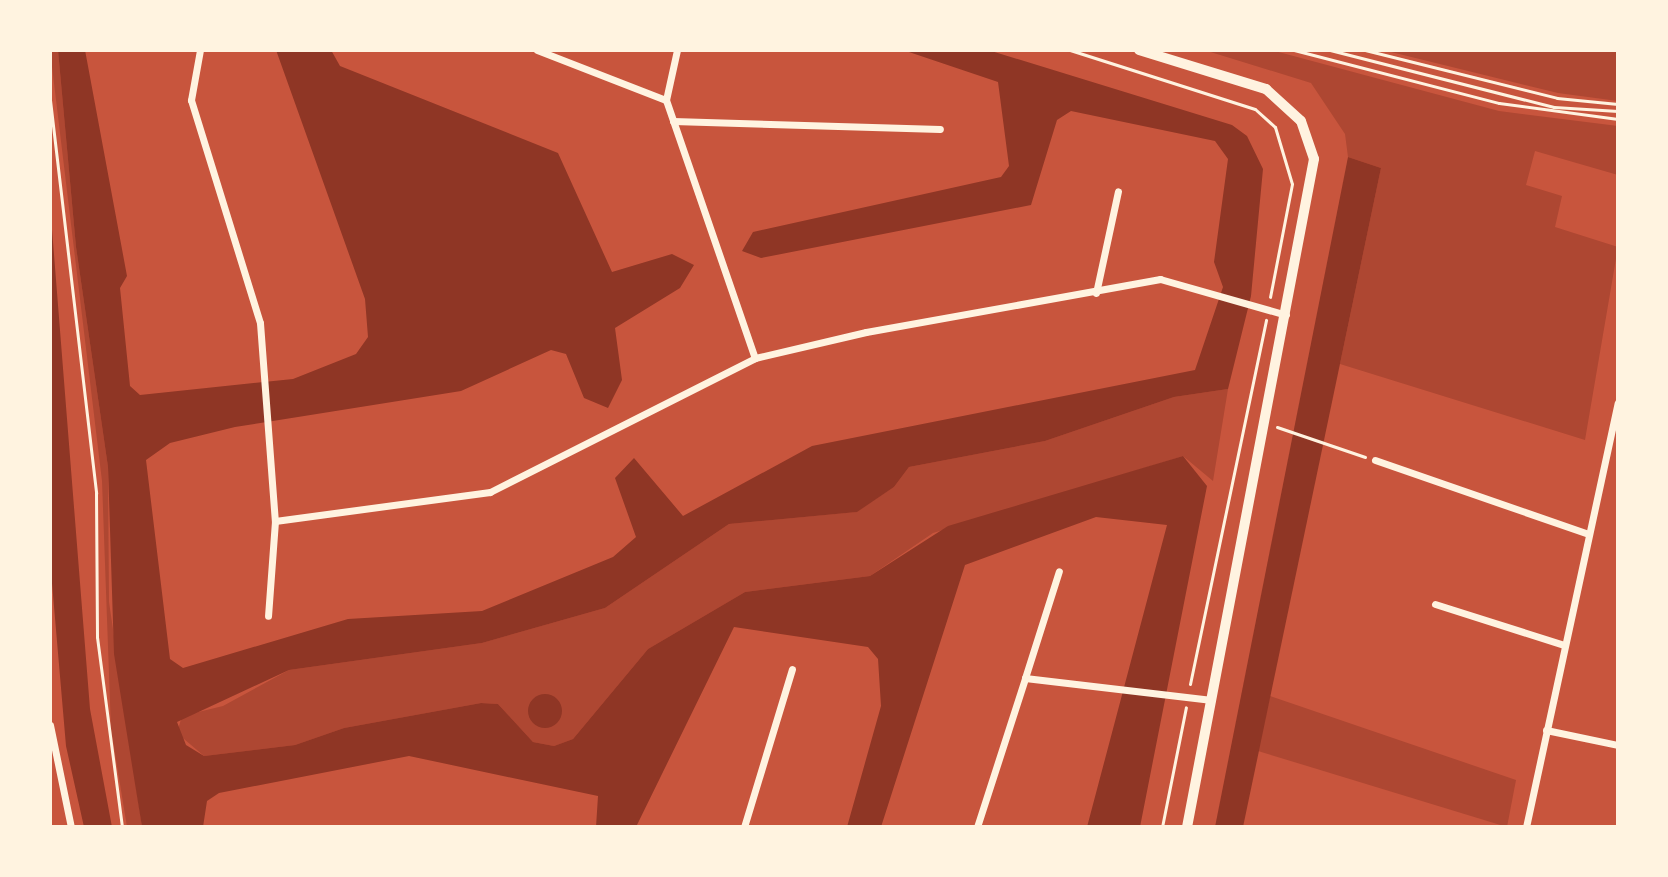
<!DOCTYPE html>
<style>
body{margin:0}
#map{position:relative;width:1668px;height:877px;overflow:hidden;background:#c8553d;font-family:"Noto Serif",serif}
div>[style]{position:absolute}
.green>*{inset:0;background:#ae4732}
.water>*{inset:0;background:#8f3625}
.round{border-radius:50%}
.path>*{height:3px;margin:-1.5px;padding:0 1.5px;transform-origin:1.5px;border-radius:1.5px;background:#fff3e0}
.minor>*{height:7px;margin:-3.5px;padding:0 3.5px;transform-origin:3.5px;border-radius:3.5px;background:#fff3e0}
.secondary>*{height:10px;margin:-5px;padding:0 5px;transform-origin:5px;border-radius:5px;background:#fff3e0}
span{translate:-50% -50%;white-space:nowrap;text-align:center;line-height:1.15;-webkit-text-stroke:6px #fff3e0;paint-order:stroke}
.frame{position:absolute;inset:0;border:52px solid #fff3e0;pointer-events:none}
</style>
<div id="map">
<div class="green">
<i style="clip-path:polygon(50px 50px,58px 50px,76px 247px,108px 467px,109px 602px,142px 827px,127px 827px,111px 729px,102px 481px)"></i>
<i style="clip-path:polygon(1204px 50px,1271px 50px,1499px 111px,1618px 126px,1618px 175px,1535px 151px,1526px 185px,1562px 196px,1555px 227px,1618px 247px,1585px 440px,1340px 364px,1381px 168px,1348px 157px,1345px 134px,1311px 83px)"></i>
<i style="clip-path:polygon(1383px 50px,1618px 50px,1618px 101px,1558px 93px)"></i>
<i style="clip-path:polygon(1228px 389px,1213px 481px,1183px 456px,933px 533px,870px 576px,745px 592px,648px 649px,573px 739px,554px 746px,533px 742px,498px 704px,481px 703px,344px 728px,295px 745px,204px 756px,177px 733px,182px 716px,223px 706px,289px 670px,482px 643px,605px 608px,729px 524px,856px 512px,894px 487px,909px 467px,1045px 441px,1174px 397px)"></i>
<i style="clip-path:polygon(1270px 696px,1516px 780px,1507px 827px,1258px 751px)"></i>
</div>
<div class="water">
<i style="clip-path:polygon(58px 50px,85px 50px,127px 276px,120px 288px,130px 386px,140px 395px,293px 379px,356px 354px,368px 337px,365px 299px,276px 50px,331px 50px,340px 66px,558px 153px,612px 272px,672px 254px,694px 265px,680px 288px,615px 328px,622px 380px,608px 408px,584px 398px,566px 354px,551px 350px,461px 391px,235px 427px,170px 443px,146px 460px,170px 659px,183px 668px,348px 619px,482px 611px,613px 557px,636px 537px,615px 478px,634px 458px,683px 516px,812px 446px,1195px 370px,1223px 287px,1214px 262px,1228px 159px,1215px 141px,1071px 111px,1057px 120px,1031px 205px,761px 258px,742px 251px,753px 232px,1001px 177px,1009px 166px,998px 82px,903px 50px,988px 50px,1232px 125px,1247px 136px,1263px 169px,1251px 296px,1228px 389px,1174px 397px,1045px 441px,909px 467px,894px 487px,857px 512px,729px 524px,605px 608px,482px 643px,289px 670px,177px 722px,186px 745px,204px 756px,295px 745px,344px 728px,481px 703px,498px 704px,533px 742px,554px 746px,573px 739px,648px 649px,745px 592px,870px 576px,948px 526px,1183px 456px,1207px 486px,1140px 827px,1087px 827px,1167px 525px,1096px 517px,965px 565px,881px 827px,847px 827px,881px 706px,878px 659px,868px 647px,734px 627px,636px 827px,596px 827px,598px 796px,409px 756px,219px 793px,207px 801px,203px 827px,142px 827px,114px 654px,108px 467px,76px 247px)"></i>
<i style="clip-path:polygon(1348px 157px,1381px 168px,1243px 827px,1215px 827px)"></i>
<i style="clip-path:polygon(50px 204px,90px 709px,112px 827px,84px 827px,66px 746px,50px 560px)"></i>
<i class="round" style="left:528px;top:694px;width:34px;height:34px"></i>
</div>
<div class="path">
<i style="left:1070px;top:50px;width:194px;rotate:17.7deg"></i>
<i style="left:1255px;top:109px;width:27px;rotate:42deg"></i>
<i style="left:1275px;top:127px;width:59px;rotate:73.4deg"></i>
<i style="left:1292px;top:184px;width:115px;rotate:101deg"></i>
<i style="left:1294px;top:50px;width:212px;rotate:14.5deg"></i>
<i style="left:1499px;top:103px;width:120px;rotate:7.7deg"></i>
<i style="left:1330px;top:50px;width:231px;rotate:14.3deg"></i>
<i style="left:1554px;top:107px;width:64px;rotate:3.6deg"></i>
<i style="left:1365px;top:50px;width:198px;rotate:14deg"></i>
<i style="left:1557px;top:98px;width:61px;rotate:5.6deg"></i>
<i style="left:50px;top:100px;width:396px;rotate:83.3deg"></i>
<i style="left:96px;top:493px;width:144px;rotate:89.6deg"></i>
<i style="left:97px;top:637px;width:192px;rotate:82.5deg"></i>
<i style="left:1277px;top:427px;width:93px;rotate:18.8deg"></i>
<i style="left:1190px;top:684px;width:372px;rotate:-78.2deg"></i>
<i style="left:1162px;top:827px;width:122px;rotate:-78.7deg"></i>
</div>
<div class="minor">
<i style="left:200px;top:50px;width:51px;rotate:100.2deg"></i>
<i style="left:191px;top:100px;width:233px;rotate:72.8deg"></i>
<i style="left:260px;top:323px;width:199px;rotate:85.7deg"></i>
<i style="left:275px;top:521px;width:95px;rotate:94.2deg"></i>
<i style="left:537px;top:50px;width:138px;rotate:21.2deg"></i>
<i style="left:677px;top:50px;width:51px;rotate:102.4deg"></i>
<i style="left:666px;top:100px;width:273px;rotate:71deg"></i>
<i style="left:673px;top:121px;width:267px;rotate:1.7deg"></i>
<i style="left:1096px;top:293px;width:104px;rotate:-77.8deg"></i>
<i style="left:1375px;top:460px;width:226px;rotate:19.1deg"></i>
<i style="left:275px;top:521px;width:217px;rotate:-7.7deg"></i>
<i style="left:490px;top:492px;width:297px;rotate:-26.8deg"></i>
<i style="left:755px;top:358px;width:114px;rotate:-13.2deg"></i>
<i style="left:866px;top:332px;width:299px;rotate:-10.2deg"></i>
<i style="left:1160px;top:279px;width:131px;rotate:15.9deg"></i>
<i style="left:1435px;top:604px;width:135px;rotate:17.6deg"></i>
<i style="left:1025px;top:678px;width:112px;rotate:-72.4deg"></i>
<i style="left:50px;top:725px;width:104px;rotate:78.4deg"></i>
<i style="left:1546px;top:730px;width:74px;rotate:11.8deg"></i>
<i style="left:744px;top:827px;width:165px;rotate:-73.1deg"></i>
<i style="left:977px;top:827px;width:157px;rotate:-72.1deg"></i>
<i style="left:1025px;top:678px;width:188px;rotate:6.7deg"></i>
<i style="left:1526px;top:827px;width:434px;rotate:-77.8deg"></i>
</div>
<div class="secondary">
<i style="left:1139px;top:50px;width:133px;rotate:17.1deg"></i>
<i style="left:1266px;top:89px;width:47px;rotate:42.4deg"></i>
<i style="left:1301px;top:121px;width:40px;rotate:71.1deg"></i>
<i style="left:1314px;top:159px;width:680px;rotate:100.76deg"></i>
</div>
<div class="frame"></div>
</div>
